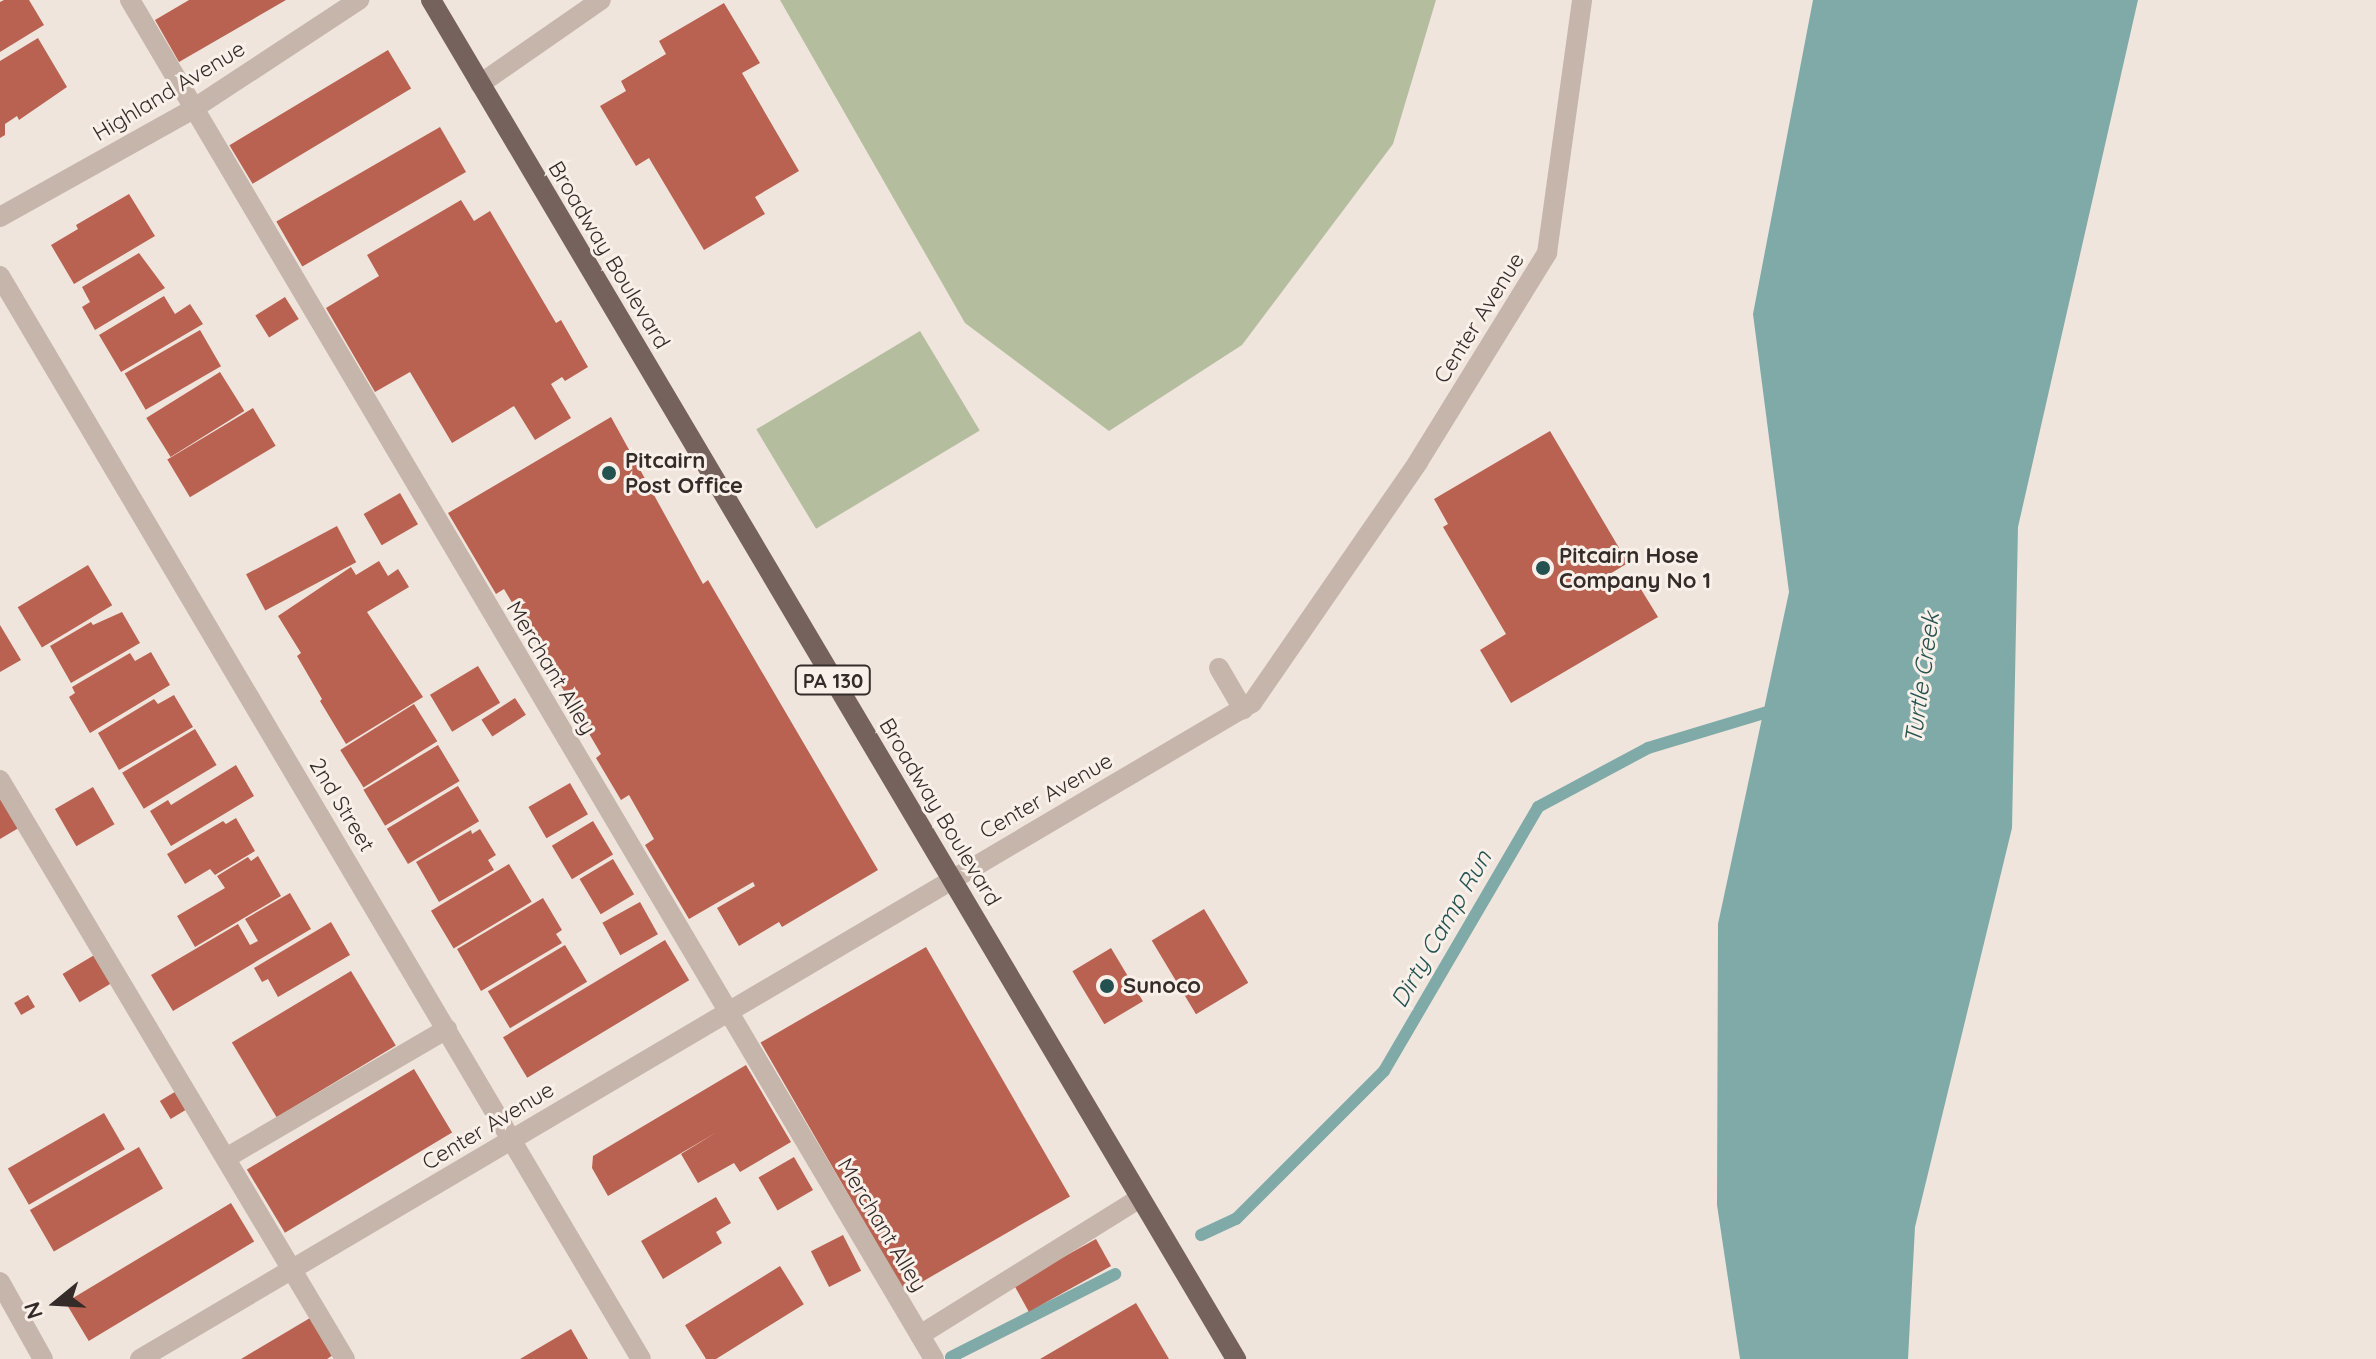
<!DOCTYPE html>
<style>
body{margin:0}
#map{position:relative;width:2376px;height:1359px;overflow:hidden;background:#efe5dd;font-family:Quicksand,sans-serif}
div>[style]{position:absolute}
.green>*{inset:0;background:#b5bd9f;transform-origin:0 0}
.water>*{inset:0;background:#7faaa8}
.stream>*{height:12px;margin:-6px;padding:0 6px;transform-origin:6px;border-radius:6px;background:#7faaa8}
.building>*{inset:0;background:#b96251;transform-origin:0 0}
.lane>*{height:20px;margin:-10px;padding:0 10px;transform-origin:10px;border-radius:10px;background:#c6b5aa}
.street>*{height:20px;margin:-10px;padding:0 10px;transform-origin:10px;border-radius:10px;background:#c6b5aa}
.primary>*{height:20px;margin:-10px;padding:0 10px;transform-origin:10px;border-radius:10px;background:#75625c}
.dots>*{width:22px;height:22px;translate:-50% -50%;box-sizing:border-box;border:4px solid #f8f0e9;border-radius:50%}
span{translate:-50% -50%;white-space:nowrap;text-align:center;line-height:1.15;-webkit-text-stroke:6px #f8f0e9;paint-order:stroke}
.shield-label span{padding:2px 6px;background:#f8f0e9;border:2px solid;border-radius:6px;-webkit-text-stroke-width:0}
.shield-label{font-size:20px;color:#352c29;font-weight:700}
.street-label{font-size:22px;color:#352c29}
.poi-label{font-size:22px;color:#352c29;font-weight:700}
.left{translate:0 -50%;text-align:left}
.water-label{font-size:24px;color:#235251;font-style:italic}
.north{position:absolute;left:16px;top:1263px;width:80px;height:80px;-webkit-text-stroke:6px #f8f0e9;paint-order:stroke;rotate:252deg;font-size:22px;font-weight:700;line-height:32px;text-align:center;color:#352c29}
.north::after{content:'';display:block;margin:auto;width:28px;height:36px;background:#352c29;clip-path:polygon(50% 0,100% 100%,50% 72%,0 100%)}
</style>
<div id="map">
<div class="green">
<i style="clip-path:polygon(780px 0,1436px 0,1393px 144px,1242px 345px,1109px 431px,965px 323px)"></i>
<i style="left:920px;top:331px;width:116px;height:191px;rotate:59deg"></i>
</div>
<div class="water">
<i style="clip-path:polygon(1813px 0,2138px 0,2018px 527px,2012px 828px,1915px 1227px,1908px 1359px,1740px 1359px,1717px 1205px,1718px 924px,1789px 592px,1753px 314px)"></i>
</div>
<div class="stream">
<i style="left:1201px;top:1235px;width:38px;rotate:-25deg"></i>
<i style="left:1236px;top:1219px;width:209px;rotate:-45deg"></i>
<i style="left:1384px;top:1071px;width:306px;rotate:-59.7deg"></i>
<i style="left:1538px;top:807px;width:125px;rotate:-28.2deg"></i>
<i style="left:1648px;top:748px;width:135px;rotate:-16.8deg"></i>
<i style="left:951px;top:1357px;width:184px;rotate:-26.8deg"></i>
</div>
<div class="building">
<i style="clip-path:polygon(4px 0,29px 0,44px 25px,0 52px,0 2px)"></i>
<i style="clip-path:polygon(189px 0,286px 0,179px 62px,155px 20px)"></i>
<i style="clip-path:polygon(724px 3px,760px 63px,742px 73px,799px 171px,755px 197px,765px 214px,704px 250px,649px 158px,636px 166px,600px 106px,626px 91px,621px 81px,666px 54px,659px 41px)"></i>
<i style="clip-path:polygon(38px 38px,67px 87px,19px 120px,17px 116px,5px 124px,5px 135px,0 138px,0 61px)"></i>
<i style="left:388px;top:50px;width:45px;height:185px;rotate:59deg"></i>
<i style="left:440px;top:127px;width:52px;height:189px;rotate:60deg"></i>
<i style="clip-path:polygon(129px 194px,155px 236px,74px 284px,51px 245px,78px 229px,76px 225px)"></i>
<i style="clip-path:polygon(461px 200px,474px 221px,490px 211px,556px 323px,561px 320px,588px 367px,565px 381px,562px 377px,551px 384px,571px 418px,535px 440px,514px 406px,452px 443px,410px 372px,375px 392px,326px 308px,379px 276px,367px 255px)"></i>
<i style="clip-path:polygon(139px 253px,165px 288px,95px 330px,82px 307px,90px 302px,82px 287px)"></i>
<i style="clip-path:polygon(164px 296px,175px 314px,190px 304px,203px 324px,121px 372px,99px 335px)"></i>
<i style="left:285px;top:297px;width:26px;height:35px;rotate:58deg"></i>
<i style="left:200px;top:330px;width:42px;height:87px;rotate:60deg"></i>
<i style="left:220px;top:372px;width:46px;height:87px;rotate:58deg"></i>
<i style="left:253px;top:408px;width:44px;height:100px;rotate:59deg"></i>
<i style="clip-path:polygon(611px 417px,703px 584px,708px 580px,878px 870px,782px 927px,779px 922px,739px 946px,717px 908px,755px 886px,753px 882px,689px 919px,645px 845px,654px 839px,629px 795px,621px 800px,596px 758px,601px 754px,504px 589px,496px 594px,448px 513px)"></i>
<i style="clip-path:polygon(1550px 431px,1628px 563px,1603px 578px,1608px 587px,1631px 573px,1658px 617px,1511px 703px,1480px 650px,1506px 634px,1443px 527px,1448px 524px,1434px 499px)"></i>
<i style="left:400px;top:493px;width:36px;height:42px;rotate:60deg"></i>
<i style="left:337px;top:526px;width:41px;height:103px;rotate:62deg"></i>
<i style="clip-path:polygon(379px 561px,388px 576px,398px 569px,409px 587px,367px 612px,423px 697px,346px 744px,320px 701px,322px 699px,297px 656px,301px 653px,278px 616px,351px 567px,356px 575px)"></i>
<i style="left:88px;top:565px;width:47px;height:82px;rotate:59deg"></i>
<i style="clip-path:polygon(122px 612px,140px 643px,71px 683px,50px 646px,91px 622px,93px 625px)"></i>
<i style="clip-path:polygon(0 625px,21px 660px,0 672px)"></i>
<i style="clip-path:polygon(151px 652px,170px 685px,90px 733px,69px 697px,75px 693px,72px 687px,130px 653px,135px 661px)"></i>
<i style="left:478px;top:666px;width:43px;height:56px;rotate:59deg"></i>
<i style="clip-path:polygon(174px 695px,193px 727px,119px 770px,98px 733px,154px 699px,158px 704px)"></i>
<i style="left:515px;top:698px;width:20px;height:40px;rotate:57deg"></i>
<i style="left:414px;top:704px;width:44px;height:87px;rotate:58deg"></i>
<i style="left:195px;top:729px;width:42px;height:85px;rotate:59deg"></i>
<i style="left:438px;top:745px;width:42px;height:87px;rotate:59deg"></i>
<i style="clip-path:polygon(236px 765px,254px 796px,171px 846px,150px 811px,168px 800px,171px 805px)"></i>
<i style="left:570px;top:783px;width:36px;height:48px;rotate:60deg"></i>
<i style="left:458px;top:786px;width:41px;height:83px;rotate:59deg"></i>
<i style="left:93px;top:787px;width:43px;height:44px;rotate:60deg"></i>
<i style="clip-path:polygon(0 794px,22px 826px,0 839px)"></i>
<i style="clip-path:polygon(236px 818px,255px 851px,215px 875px,210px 869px,185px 884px,167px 854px,223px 821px,226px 824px)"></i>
<i style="left:593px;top:821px;width:39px;height:48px;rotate:59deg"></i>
<i style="clip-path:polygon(480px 829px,496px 855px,488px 860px,494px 870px,439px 902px,416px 862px,471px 830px,472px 834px)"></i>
<i style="clip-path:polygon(258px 856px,281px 896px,195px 947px,177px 916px,225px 888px,217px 876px,248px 857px,251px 861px)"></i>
<i style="left:613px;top:859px;width:41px;height:39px;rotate:59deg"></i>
<i style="left:509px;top:864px;width:44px;height:91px;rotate:59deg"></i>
<i style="clip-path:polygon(290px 893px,311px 929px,173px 1011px,151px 975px,238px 924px,250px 945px,258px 941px,245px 919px)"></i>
<i style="clip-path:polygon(543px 898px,562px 930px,556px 934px,562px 943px,481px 991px,457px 949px)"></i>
<i style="left:640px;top:902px;width:37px;height:43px;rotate:61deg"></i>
<i style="left:1204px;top:909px;width:86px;height:61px;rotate:59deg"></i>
<i style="clip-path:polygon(331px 922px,350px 955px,278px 997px,268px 979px,262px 982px,254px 968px)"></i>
<i style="left:665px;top:940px;width:47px;height:189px;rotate:59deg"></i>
<i style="left:565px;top:945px;width:43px;height:90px;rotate:59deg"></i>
<i style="left:926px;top:947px;width:288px;height:191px;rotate:60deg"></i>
<i style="left:1111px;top:948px;width:62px;height:45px;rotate:59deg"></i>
<i style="left:96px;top:954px;width:33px;height:39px;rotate:59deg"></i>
<i style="left:351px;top:971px;width:87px;height:139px;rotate:59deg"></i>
<i style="left:28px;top:995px;width:14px;height:16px;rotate:60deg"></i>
<i style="clip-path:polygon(746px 1065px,791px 1142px,740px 1172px,734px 1163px,698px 1183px,681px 1154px,717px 1132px,608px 1196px,592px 1168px,593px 1156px)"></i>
<i style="left:414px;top:1069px;width:74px;height:195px;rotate:59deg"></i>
<i style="left:183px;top:1087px;width:21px;height:27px;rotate:59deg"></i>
<i style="left:104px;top:1113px;width:42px;height:111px;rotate:60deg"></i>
<i style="left:139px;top:1147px;width:48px;height:126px;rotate:60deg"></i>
<i style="left:794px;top:1157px;width:38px;height:41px;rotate:60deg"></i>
<i style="clip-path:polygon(716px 1197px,731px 1223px,716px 1232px,722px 1243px,663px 1279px,641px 1241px)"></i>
<i style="left:231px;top:1203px;width:45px;height:193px;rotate:59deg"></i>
<i style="left:843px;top:1235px;width:40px;height:36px;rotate:63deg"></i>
<i style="left:1096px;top:1239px;width:31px;height:94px;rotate:61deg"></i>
<i style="left:780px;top:1266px;width:45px;height:112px;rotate:58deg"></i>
<i style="clip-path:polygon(1136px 1303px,1169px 1359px,1040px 1359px)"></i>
<i style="clip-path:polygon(310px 1318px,333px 1355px,327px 1359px,241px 1359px)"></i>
<i style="clip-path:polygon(571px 1329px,588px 1359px,520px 1359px)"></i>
</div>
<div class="lane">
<i style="left:130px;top:0;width:1579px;rotate:59.39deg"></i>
<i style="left:480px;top:84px;width:147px;rotate:-34.8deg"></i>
<i style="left:1219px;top:668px;width:48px;rotate:59.7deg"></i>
<i style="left:0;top:780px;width:674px;rotate:59.21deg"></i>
<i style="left:226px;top:1158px;width:256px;rotate:-30.3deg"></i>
<i style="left:920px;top:1335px;width:259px;rotate:-31.9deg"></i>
</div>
<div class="street">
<i style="left:0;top:217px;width:221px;rotate:-29.2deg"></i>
<i style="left:193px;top:109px;width:199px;rotate:-33.3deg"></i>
<i style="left:0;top:276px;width:1258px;rotate:59.38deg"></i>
<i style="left:0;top:1282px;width:88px;rotate:60.8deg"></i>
<i style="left:140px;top:1359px;width:1291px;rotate:-30.54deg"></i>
<i style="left:1252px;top:703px;width:293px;rotate:-55.4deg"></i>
<i style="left:1418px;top:462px;width:246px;rotate:-58.3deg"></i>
<i style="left:1547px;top:253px;width:255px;rotate:-82.1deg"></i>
</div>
<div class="primary">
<i style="left:431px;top:0;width:1580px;rotate:59.36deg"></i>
</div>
<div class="dots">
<i style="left:609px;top:473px;background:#235251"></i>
<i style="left:1543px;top:568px;background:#235251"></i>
<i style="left:1107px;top:986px;background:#235251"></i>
</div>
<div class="shield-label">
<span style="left:833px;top:680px">PA 130</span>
</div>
<div class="street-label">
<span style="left:169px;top:91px;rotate:-31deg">Highland Avenue</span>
<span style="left:609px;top:255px;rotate:59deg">Broadway Boulevard</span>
<span style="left:1479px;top:318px;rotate:-58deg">Center Avenue</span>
<span style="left:551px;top:668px;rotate:59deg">Merchant Alley</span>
<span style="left:1046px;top:796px;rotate:-30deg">Center Avenue</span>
<span style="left:342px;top:805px;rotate:59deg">2nd Street</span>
<span style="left:940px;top:812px;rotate:59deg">Broadway Boulevard</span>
<span style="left:488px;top:1126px;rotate:-31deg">Center Avenue</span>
<span style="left:882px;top:1225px;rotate:59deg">Merchant Alley</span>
</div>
<div class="poi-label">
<span class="left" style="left:625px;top:473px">Pitcairn<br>Post Office</span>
<span class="left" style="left:1559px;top:568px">Pitcairn Hose<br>Company No 1</span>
<span class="left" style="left:1123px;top:986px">Sunoco</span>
</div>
<div class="water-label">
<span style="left:1922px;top:678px;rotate:-82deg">Turtle Creek</span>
<span style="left:1441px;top:929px;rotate:-60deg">Dirty Camp Run</span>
</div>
<div class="north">N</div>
</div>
